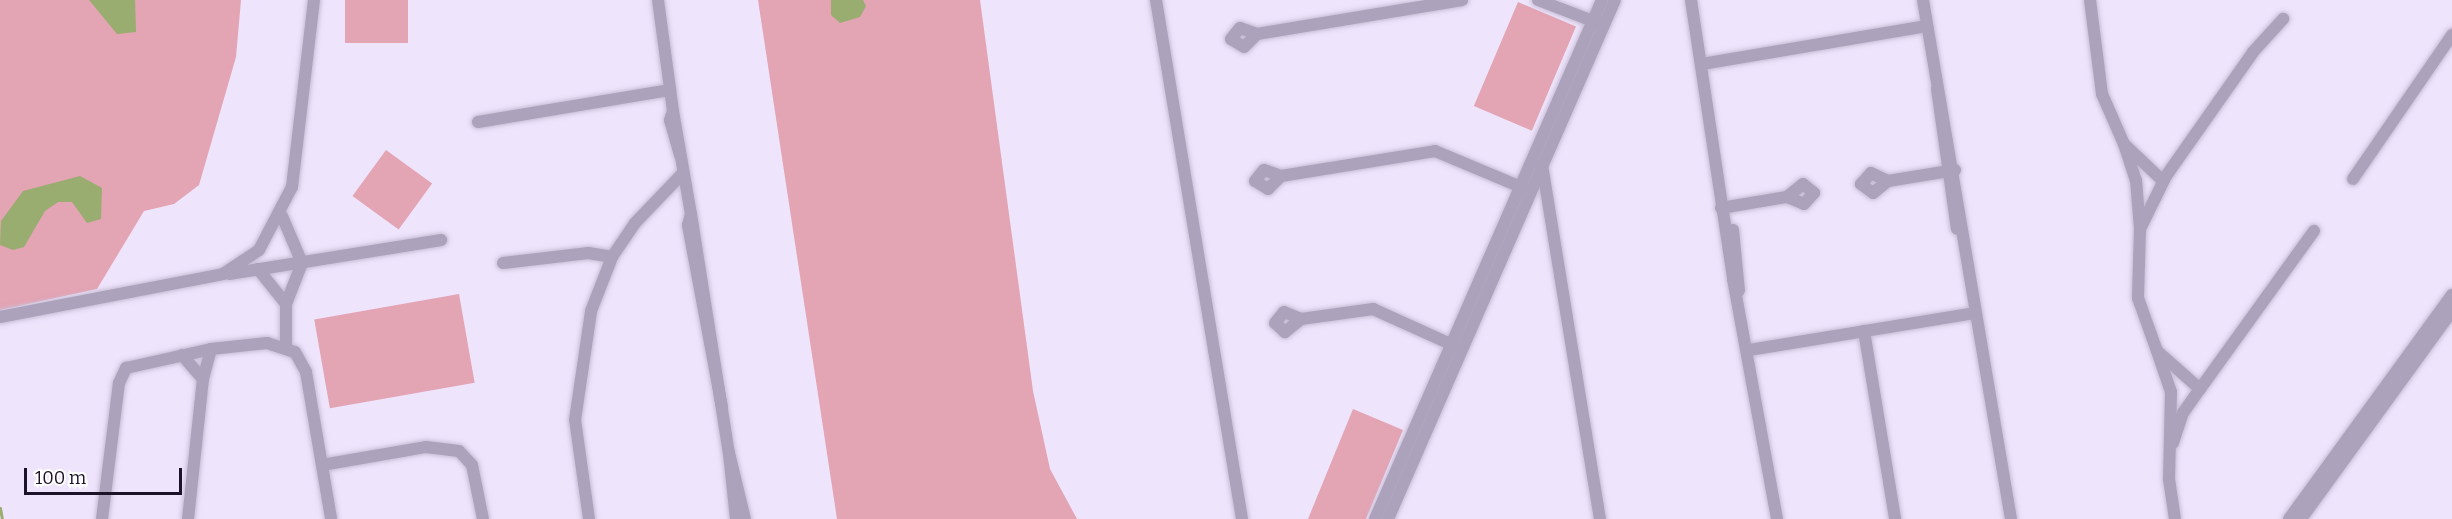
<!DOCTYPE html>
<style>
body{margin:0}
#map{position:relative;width:2452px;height:519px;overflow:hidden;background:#eee4fc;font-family:Bitter,serif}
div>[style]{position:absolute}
.green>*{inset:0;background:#e3a4b3;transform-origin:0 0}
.water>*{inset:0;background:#98ad6f}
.stream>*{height:3px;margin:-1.5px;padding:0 1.5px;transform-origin:1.5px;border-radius:1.5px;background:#98ad6f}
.roads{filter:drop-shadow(0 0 2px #c8bed6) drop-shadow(0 0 2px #c8bed6)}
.street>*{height:12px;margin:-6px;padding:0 6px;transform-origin:6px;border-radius:6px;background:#ada2bc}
span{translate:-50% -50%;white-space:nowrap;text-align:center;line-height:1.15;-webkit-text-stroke:4.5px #fff;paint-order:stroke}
.scale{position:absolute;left:24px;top:468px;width:158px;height:27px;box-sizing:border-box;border:3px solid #1c1328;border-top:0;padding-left:8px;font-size:18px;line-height:21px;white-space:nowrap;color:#1c1328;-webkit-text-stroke:4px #fff;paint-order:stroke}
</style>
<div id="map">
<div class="green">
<i style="clip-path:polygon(0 0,241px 0,236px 57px,199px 185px,174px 204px,144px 211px,97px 289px,0 310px)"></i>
<i style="left:345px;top:0;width:63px;height:43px"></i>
<i style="clip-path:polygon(758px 0,980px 0,1033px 391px,1050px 469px,1077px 519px,837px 519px)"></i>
<i style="left:1518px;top:2px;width:63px;height:113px;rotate:23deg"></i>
<i style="left:386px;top:150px;width:57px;height:57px;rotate:36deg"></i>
<i style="left:459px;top:294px;width:90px;height:147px;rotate:80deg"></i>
<i style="clip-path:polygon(1353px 409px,1403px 430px,1366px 519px,1308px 519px)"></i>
</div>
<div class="water">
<i style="clip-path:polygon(89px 0,135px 0,136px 32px,117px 34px)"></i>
<i style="clip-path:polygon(831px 0,863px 0,866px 6px,860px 17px,840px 23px,831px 15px)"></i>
<i style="clip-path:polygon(80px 176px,102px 188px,101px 219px,87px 223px,72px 202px,58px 202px,45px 211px,24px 247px,13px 250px,0 245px,1px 221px,23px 191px)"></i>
</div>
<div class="stream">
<i style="left:0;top:508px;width:11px;rotate:80deg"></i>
</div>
<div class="roads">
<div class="street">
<i style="left:658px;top:0;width:112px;rotate:82.3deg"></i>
<i style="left:1156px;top:0;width:526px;rotate:80.59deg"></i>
<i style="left:1538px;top:0;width:64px;rotate:21deg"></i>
<i style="left:1691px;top:0;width:282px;rotate:81.4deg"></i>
<i style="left:1733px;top:279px;width:244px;rotate:79.6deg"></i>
<i style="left:1923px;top:0;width:526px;rotate:80.38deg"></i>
<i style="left:2090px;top:0;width:95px;rotate:82.7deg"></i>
<i style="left:2102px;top:94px;width:55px;rotate:66.3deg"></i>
<i style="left:1257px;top:34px;width:18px;rotate:135deg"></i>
<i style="left:1244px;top:47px;width:15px;rotate:-148deg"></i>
<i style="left:1231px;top:39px;width:14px;rotate:-51deg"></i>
<i style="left:1240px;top:28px;width:18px;rotate:19deg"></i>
<i style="left:1257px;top:34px;width:208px;rotate:-9.4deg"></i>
<i style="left:1702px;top:64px;width:228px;rotate:-9.6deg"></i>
<i style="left:1937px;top:89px;width:141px;rotate:81.9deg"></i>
<i style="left:478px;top:122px;width:195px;rotate:-9.5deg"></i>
<i style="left:680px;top:155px;width:36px;rotate:-106deg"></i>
<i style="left:670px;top:120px;width:9px;rotate:-72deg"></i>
<i style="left:673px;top:111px;width:105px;rotate:80.1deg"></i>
<i style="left:1542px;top:165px;width:359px;rotate:80.7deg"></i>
<i style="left:1281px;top:176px;width:18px;rotate:135deg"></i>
<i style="left:1268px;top:189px;width:15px;rotate:-148deg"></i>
<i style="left:1255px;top:181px;width:14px;rotate:-51deg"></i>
<i style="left:1264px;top:170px;width:18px;rotate:19deg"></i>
<i style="left:1281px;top:176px;width:156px;rotate:-9.2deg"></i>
<i style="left:1435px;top:151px;width:99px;rotate:22.7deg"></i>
<i style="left:2353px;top:179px;width:175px;rotate:-55.5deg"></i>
<i style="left:1888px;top:181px;width:19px;rotate:-155deg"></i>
<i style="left:1871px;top:173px;width:15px;rotate:132deg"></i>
<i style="left:1861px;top:184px;width:15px;rotate:37deg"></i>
<i style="left:1873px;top:193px;width:19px;rotate:-39deg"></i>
<i style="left:1888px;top:181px;width:68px;rotate:-9.3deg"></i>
<i style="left:2163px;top:181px;width:54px;rotate:-136.5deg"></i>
<i style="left:2124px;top:144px;width:38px;rotate:72deg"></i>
<i style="left:2136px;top:180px;width:49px;rotate:85.3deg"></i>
<i style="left:2140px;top:229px;width:59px;rotate:-63.9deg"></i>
<i style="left:2166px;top:176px;width:151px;rotate:-54.9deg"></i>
<i style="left:2253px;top:52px;width:45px;rotate:-47.7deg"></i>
<i style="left:1721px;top:208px;width:67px;rotate:-9.5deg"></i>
<i style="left:1787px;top:197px;width:18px;rotate:22deg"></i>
<i style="left:1804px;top:204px;width:15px;rotate:-48deg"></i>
<i style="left:1814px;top:193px;width:14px;rotate:-141deg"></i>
<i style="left:1803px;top:184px;width:21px;rotate:141deg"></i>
<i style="left:282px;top:216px;width:51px;rotate:66.9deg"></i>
<i style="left:302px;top:263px;width:44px;rotate:111.3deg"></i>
<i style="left:286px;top:304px;width:43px;rotate:90deg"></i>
<i style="left:2140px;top:229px;width:69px;rotate:91.7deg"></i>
<i style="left:2138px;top:298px;width:56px;rotate:70.3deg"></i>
<i style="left:1733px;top:230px;width:61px;rotate:84.4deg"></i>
<i style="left:503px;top:263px;width:86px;rotate:-6.7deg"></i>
<i style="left:588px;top:253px;width:24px;rotate:9deg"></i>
<i style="left:258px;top:269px;width:45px;rotate:51.3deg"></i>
<i style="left:229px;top:274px;width:215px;rotate:-9.1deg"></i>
<i style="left:0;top:317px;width:227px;rotate:-10.9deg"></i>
<i style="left:223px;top:274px;width:43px;rotate:-33.7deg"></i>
<i style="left:259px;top:250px;width:71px;rotate:-62.4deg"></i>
<i style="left:292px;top:187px;width:188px;rotate:-83.3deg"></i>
<i style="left:1301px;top:319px;width:21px;rotate:141deg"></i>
<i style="left:1285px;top:332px;width:13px;rotate:-138deg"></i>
<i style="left:1275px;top:323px;width:14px;rotate:-51deg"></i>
<i style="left:1284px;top:312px;width:18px;rotate:22deg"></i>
<i style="left:1301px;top:319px;width:73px;rotate:-7.9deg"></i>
<i style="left:1373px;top:309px;width:92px;rotate:24.3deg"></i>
<i style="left:1864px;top:331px;width:191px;rotate:80.6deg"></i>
<i style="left:1749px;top:350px;width:230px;rotate:-9.3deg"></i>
<i style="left:182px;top:355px;width:32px;rotate:49deg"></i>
<i style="left:2200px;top:389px;width:195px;rotate:-54.2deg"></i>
<i style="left:722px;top:407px;width:185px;rotate:-100.6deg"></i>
<i style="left:688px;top:225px;width:11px;rotate:-75deg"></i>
<i style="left:691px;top:214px;width:242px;rotate:81deg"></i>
<i style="left:2173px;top:443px;width:32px;rotate:-72deg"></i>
<i style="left:2183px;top:413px;width:29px;rotate:-55deg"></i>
<i style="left:2200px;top:389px;width:57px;rotate:-138.5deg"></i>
<i style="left:2157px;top:351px;width:43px;rotate:71.1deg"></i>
<i style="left:2171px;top:392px;width:87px;rotate:91.3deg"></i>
<i style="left:2169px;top:479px;width:40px;rotate:81.5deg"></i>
<i style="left:322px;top:465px;width:106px;rotate:-9.8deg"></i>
<i style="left:426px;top:447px;width:33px;rotate:7deg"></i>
<i style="left:459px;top:451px;width:19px;rotate:47deg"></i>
<i style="left:472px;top:465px;width:55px;rotate:78.5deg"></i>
<i style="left:102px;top:519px;width:137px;rotate:-82.9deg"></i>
<i style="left:119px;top:383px;width:17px;rotate:-65deg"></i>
<i style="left:126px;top:368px;width:87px;rotate:-12.6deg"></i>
<i style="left:211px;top:349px;width:56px;rotate:-6.1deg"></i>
<i style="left:267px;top:343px;width:29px;rotate:18deg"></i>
<i style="left:295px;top:352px;width:23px;rotate:61deg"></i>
<i style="left:306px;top:372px;width:149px;rotate:80.3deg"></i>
<i style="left:188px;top:519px;width:141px;rotate:-83.9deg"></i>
<i style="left:203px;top:379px;width:31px;rotate:-75deg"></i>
<i style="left:589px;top:519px;width:100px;rotate:-98deg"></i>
<i style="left:575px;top:420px;width:110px;rotate:-81.6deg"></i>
<i style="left:591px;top:311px;width:58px;rotate:-68.7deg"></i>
<i style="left:612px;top:257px;width:41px;rotate:-55.9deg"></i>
<i style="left:635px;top:223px;width:69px;rotate:-46.2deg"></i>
<i style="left:736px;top:519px;width:66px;rotate:-96.1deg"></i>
<i style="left:729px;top:453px;width:68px;rotate:76.4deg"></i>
<i style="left:1375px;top:519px;width:566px;rotate:-66.38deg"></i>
<i style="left:1388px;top:519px;width:566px;rotate:-66.38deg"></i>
<i style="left:2289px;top:519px;width:277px;rotate:-54deg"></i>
<i style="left:2301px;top:519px;width:257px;rotate:-54deg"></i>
</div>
</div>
<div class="scale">100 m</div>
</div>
